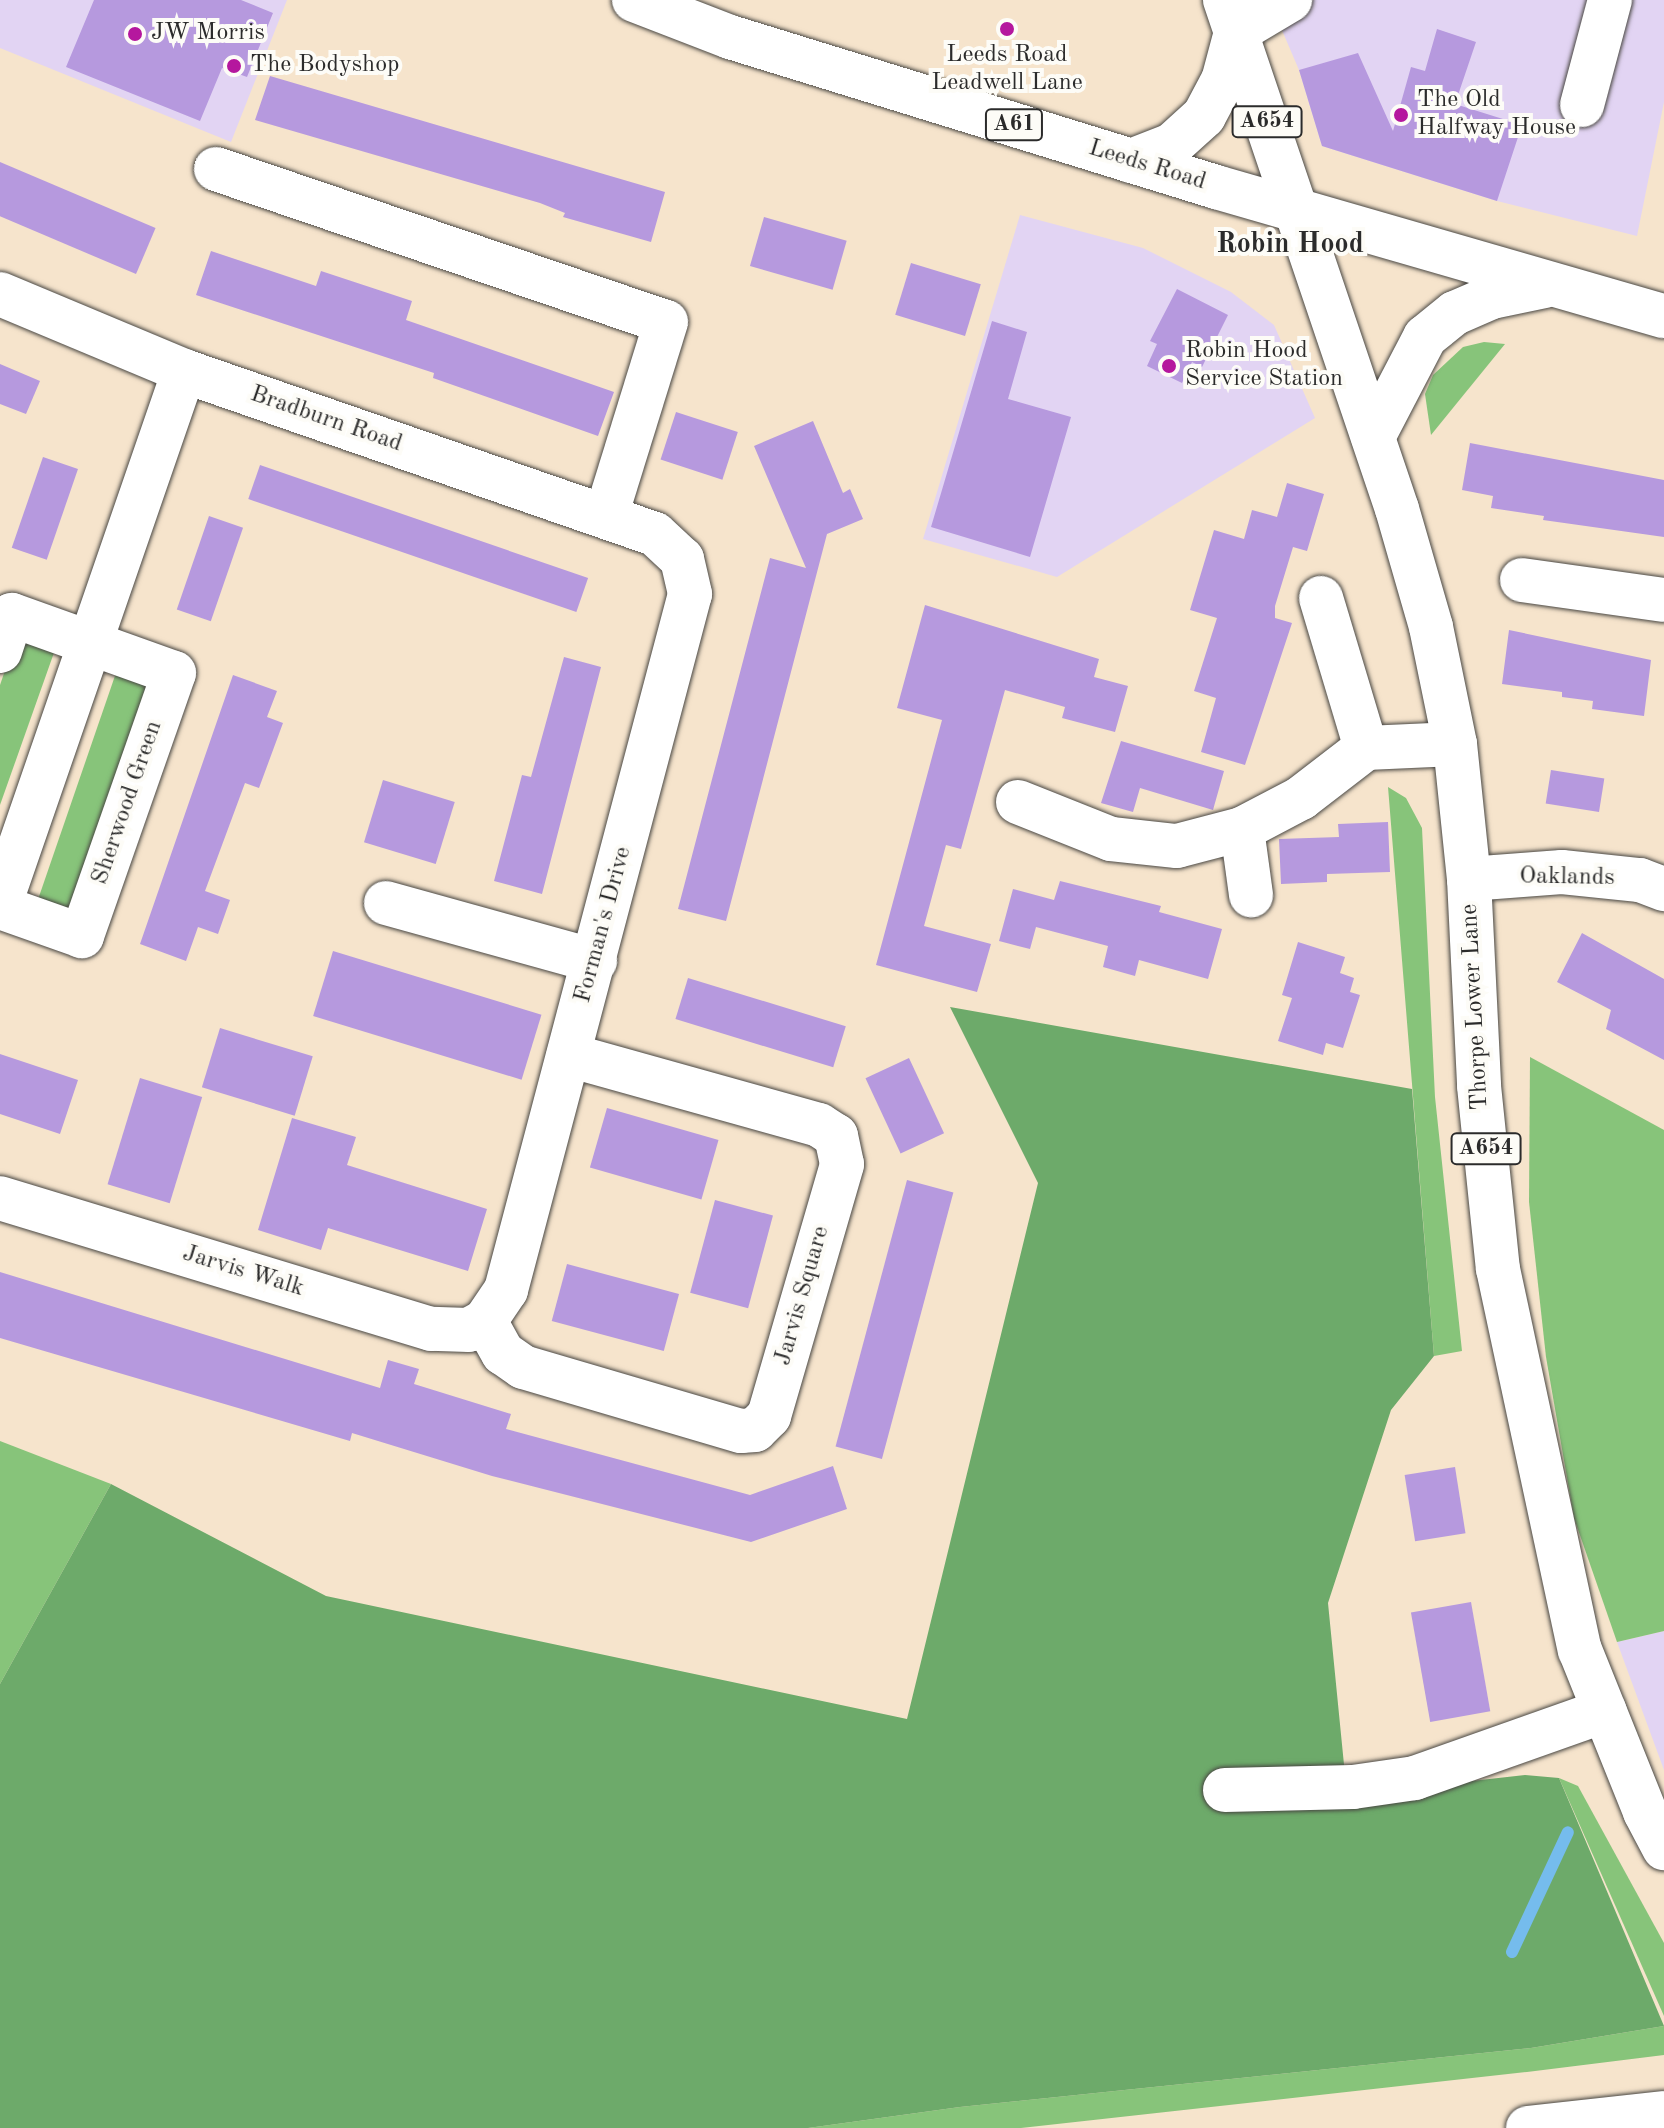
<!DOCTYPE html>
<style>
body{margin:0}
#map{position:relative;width:1664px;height:2128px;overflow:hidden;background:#f6e4cc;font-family:"Old Standard TT",serif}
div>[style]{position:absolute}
.built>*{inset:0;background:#e2d4f3}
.green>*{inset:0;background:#87c47a;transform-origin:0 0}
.forest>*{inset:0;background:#6daa6a}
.stream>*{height:12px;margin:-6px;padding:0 6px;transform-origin:6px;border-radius:6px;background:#75bced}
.building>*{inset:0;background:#b699de;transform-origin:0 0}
.roads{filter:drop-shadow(0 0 2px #494743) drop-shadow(0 0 2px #494743)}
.minor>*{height:44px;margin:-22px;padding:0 22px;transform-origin:22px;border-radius:22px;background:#fff}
.major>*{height:44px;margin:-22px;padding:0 22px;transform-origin:22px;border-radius:22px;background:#fff}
.highway>*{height:44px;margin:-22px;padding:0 22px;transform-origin:22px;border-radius:22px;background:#fff}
.dots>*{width:22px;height:22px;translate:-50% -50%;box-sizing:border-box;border:4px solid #fdfcf7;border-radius:50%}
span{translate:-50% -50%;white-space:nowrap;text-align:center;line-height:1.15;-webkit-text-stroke:8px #fdfcf7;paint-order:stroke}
.shield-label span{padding:2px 6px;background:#fdfcf7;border:2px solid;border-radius:6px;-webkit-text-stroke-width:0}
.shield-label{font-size:22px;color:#2b2b2b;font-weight:700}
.poi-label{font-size:24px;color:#2b2b2b}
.left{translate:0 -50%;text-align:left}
.street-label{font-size:24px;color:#2b2b2b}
.quarter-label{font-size:28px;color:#2b2b2b;font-weight:700}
</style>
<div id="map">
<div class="built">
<i style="clip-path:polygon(0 0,287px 0,231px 142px,0 48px)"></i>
<i style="clip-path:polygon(1269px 0,1664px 0,1664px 102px,1637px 236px,1497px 201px,1322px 146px,1299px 70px)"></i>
<i style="clip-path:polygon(1020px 215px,1143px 248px,1231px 292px,1274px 325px,1315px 418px,1057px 577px,923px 539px)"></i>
<i style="clip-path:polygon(1664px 1631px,1664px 1770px,1617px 1642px)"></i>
</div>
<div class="green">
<i style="clip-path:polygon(1484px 342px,1505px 344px,1431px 435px,1425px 394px,1433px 375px,1463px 347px)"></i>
<i style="clip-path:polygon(18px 633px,56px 647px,0 805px,0 685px)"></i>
<i style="left:117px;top:670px;width:42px;height:248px;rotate:19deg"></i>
<i style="clip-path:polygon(1388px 787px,1406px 798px,1422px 828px,1435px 1097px,1462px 1351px,1434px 1356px)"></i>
<i style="clip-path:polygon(1530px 1057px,1664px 1130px,1664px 1631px,1617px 1642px,1574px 1518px,1546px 1357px,1529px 1202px)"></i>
<i style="clip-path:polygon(0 1441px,111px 1484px,0 1684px)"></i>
<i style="clip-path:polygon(1559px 1778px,1578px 1786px,1664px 1943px,1664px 2016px)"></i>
<i style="clip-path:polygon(1664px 2026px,1664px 2055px,1527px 2072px,1021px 2128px,808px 2128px,960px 2107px,1531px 2048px)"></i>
</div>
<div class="forest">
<i style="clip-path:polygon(950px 1007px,1412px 1089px,1434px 1356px,1391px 1410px,1328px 1603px,1347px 1795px,1525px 1775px,1559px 1778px,1664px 2026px,1531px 2048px,960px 2107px,808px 2128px,0 2128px,0 1684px,111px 1484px,326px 1596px,907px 1719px,1038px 1183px)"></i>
</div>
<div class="stream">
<i style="left:1512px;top:1952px;width:132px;rotate:-65deg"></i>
</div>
<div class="building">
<i style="clip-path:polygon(94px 0,241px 0,273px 13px,247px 77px,222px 68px,200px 121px,66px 67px)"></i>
<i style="clip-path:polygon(1437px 29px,1476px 42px,1455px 104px,1522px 125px,1497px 201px,1322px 146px,1299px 70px,1358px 53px,1393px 131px,1411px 67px,1425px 71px)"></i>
<i style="clip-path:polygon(270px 76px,665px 192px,651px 242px,563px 217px,565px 213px,540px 203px,255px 120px)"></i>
<i style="left:0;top:162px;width:169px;height:50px;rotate:23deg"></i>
<i style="left:764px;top:217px;width:86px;height:51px;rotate:16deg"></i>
<i style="clip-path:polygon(211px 251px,316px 286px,321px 271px,412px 301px,406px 320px,614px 392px,598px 436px,433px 378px,434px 373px,196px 295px)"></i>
<i style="left:911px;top:263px;width:73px;height:54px;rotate:17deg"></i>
<i style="clip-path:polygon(1177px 289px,1228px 315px,1202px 367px,1192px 362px,1182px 383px,1147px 366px,1157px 344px,1150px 341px)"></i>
<i style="clip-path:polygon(992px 321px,1027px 332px,1008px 399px,1071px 417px,1030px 557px,931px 527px)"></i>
<i style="clip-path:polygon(0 364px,40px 381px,26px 414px,0 404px)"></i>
<i style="left:676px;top:412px;width:65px;height:50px;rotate:18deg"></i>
<i style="clip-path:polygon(813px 421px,843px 493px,850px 489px,863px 519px,827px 534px,726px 921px,678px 909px,770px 558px,806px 568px,754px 446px)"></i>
<i style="clip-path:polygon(1470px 443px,1664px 480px,1664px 537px,1543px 520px,1544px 516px,1491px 508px,1493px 496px,1462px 490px)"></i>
<i style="left:43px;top:457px;width:37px;height:96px;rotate:19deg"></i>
<i style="left:260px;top:465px;width:347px;height:36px;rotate:19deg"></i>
<i style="clip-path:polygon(1287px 483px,1324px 494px,1307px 551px,1293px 547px,1275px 606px,1275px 618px,1292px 623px,1245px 765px,1201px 752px,1216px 698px,1194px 691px,1217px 618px,1190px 610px,1214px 530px,1244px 539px,1252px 510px,1277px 517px)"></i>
<i style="left:209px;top:516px;width:36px;height:99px;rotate:19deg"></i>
<i style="clip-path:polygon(925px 605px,1099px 659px,1094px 677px,1128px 686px,1115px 732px,1062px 718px,1065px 707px,1005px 690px,961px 849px,946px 845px,924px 926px,991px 944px,977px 992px,876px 965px,942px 720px,897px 708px)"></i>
<i style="clip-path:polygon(1509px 630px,1651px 660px,1644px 716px,1592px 709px,1593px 701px,1562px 697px,1562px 692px,1502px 684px)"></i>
<i style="clip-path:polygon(564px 657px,601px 667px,542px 894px,494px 881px,522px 775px,531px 777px)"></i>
<i style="clip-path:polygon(233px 675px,277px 691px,267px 717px,283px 723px,259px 788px,245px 783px,205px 891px,230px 900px,218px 934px,198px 927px,186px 961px,140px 944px)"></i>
<i style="clip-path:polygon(1121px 741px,1224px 771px,1213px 810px,1140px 788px,1133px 812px,1101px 803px)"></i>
<i style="left:1551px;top:770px;width:54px;height:34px;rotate:9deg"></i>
<i style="left:383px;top:780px;width:75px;height:65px;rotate:17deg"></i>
<i style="clip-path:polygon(1388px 822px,1390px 872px,1327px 874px,1327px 882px,1281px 884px,1279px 839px,1339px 837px,1338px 824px)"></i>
<i style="clip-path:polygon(1060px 881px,1161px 906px,1159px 912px,1222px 929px,1208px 979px,1139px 960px,1135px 976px,1103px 967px,1108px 946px,1036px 927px,1030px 949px,999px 941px,1013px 889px,1054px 900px)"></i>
<i style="clip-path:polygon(1582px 933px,1664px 979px,1664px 1060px,1606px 1029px,1611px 1010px,1557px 982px)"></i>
<i style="clip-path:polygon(1298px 942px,1345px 957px,1340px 973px,1354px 978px,1350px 992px,1360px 995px,1343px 1048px,1326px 1043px,1323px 1055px,1278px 1041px,1292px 998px,1282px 995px)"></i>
<i style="left:333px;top:951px;width:218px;height:68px;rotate:17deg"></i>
<i style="left:688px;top:978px;width:165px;height:43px;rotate:17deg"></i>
<i style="left:220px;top:1028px;width:97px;height:62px;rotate:17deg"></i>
<i style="clip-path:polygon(0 1054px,78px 1080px,60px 1134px,0 1114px)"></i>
<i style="left:909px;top:1058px;width:83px;height:48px;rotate:65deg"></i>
<i style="left:140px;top:1078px;width:65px;height:111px;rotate:17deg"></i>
<i style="left:607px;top:1108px;width:116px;height:62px;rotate:16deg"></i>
<i style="clip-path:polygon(292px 1118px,356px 1137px,347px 1165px,487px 1209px,468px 1271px,328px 1228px,321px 1250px,258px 1230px)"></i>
<i style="left:907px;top:1180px;width:48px;height:276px;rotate:15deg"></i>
<i style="left:715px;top:1200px;width:60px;height:96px;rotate:15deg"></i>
<i style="left:567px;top:1264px;width:116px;height:59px;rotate:15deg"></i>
<i style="clip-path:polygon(0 1272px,380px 1388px,388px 1360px,419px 1369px,414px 1384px,511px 1414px,506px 1429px,750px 1495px,833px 1466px,847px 1509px,751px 1542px,492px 1476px,352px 1433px,350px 1441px,0 1338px)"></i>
<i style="left:1455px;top:1467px;width:67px;height:51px;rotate:81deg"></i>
<i style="left:1471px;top:1602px;width:111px;height:61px;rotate:80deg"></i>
</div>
<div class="roads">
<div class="minor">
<i style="left:1236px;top:32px;width:63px;rotate:-30.7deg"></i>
<i style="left:1582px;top:105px;width:109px;rotate:-75.1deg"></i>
<i style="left:216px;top:169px;width:475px;rotate:18.8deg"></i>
<i style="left:666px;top:322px;width:203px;rotate:107.2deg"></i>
<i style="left:0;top:294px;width:199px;rotate:22.7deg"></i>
<i style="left:184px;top:371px;width:498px;rotate:19.1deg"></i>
<i style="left:655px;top:534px;width:37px;rotate:43deg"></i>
<i style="left:682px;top:559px;width:36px;rotate:77deg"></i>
<i style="left:690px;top:594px;width:720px;rotate:104.81deg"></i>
<i style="left:506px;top:1290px;width:37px;rotate:124deg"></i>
<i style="left:485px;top:1321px;width:18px;rotate:151deg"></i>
<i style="left:469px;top:1330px;width:38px;rotate:-178deg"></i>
<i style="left:431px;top:1329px;width:450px;rotate:-163.1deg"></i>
<i style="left:1522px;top:580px;width:143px;rotate:8deg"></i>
<i style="left:1321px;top:598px;width:157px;rotate:73.3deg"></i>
<i style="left:0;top:651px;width:38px;rotate:-72deg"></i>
<i style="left:12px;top:615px;width:172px;rotate:19.7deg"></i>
<i style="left:174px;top:673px;width:279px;rotate:109.3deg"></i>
<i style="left:82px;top:936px;width:87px;rotate:-160.5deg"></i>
<i style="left:1018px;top:802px;width:100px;rotate:21.7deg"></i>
<i style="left:1111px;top:839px;width:66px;rotate:6.1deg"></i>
<i style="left:1177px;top:846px;width:67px;rotate:-14.7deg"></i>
<i style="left:1242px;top:829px;width:67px;rotate:-27.7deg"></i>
<i style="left:1301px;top:798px;width:82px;rotate:-37.6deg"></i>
<i style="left:1366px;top:748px;width:89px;rotate:-2.6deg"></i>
<i style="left:1242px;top:829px;width:67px;rotate:82.2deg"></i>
<i style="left:1469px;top:879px;width:93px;rotate:-4.3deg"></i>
<i style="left:1562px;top:872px;width:78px;rotate:5.9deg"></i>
<i style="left:1640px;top:880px;width:26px;rotate:21deg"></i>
<i style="left:386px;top:903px;width:217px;rotate:15.5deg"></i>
<i style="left:0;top:904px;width:564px;rotate:-70.95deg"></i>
<i style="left:485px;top:1321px;width:37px;rotate:61deg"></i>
<i style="left:503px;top:1353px;width:24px;rotate:35deg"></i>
<i style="left:523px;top:1367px;width:227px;rotate:16.4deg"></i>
<i style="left:741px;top:1431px;width:14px;rotate:-4deg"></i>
<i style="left:755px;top:1430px;width:20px;rotate:-45deg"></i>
<i style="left:769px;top:1416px;width:262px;rotate:-73.8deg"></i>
<i style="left:842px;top:1164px;width:29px;rotate:-102deg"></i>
<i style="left:836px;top:1136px;width:20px;rotate:-147deg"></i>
<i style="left:819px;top:1125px;width:260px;rotate:-164.4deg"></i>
<i style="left:1225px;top:1790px;width:128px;rotate:-1.3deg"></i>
<i style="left:1353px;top:1787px;width:63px;rotate:-8.3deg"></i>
<i style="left:1415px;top:1778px;width:201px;rotate:-19.5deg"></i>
</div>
<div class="major">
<i style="left:634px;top:0;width:103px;rotate:21.1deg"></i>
<i style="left:730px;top:37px;width:509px;rotate:17.15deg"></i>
<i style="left:1216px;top:187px;width:466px;rotate:16.1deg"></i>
<i style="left:1225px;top:0;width:537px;rotate:71.33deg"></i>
<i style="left:1397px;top:509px;width:123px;rotate:73.9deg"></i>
<i style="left:1431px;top:627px;width:119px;rotate:78.4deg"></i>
<i style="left:1455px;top:744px;width:136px;rotate:84.1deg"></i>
<i style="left:1469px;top:879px;width:207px;rotate:87.2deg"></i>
<i style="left:1479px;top:1086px;width:184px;rotate:84.1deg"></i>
<i style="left:1498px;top:1269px;width:390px;rotate:77.9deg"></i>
<i style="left:1580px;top:1650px;width:175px;rotate:68.1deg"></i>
<i style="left:1645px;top:1812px;width:41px;rotate:62.2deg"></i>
<i style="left:1131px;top:161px;width:44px;rotate:-21.3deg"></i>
<i style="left:1172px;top:145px;width:43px;rotate:-42.2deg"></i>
<i style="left:1204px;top:116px;width:40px;rotate:-62deg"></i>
<i style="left:1223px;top:81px;width:51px;rotate:-75.1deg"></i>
<i style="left:1373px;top:437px;width:113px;rotate:-62.5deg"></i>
<i style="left:1425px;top:337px;width:38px;rotate:-39deg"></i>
<i style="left:1455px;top:313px;width:40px;rotate:-23.4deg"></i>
<i style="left:1492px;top:297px;width:54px;rotate:-11.7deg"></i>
</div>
<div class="highway">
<i style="left:1528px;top:2128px;width:137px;rotate:-6.3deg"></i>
</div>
</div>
<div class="dots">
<i style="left:1007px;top:29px;background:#b5179e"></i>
<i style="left:135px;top:34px;background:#b5179e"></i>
<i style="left:234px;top:66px;background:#b5179e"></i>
<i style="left:1401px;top:115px;background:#b5179e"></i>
<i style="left:1169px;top:366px;background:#b5179e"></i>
</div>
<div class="shield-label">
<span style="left:1267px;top:122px">A654</span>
<span style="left:1014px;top:125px">A61</span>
<span style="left:1486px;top:1149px">A654</span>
</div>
<div class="poi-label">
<span class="left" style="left:151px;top:34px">JW Morris</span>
<span style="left:1007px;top:70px">Leeds Road<br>Leadwell Lane</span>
<span class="left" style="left:250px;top:66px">The Bodyshop</span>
<span class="left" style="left:1417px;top:115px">The Old<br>Halfway House</span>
<span class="left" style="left:1185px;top:366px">Robin Hood<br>Service Station</span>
</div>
<div class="street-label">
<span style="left:1147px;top:166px;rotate:17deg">Leeds Road</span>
<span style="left:326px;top:420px;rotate:19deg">Bradburn Road</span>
<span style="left:128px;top:803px;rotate:-71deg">Sherwood Green</span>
<span style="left:1567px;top:878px;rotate:1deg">Oaklands</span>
<span style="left:604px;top:925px;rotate:-75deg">Forman's Drive</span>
<span style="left:1476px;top:1007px;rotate:-93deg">Thorpe Lower Lane</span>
<span style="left:243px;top:1272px;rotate:17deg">Jarvis Walk</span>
<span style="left:803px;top:1296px;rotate:-74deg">Jarvis Square</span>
</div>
<div class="quarter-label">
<span style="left:1290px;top:245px">Robin Hood</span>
</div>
</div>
